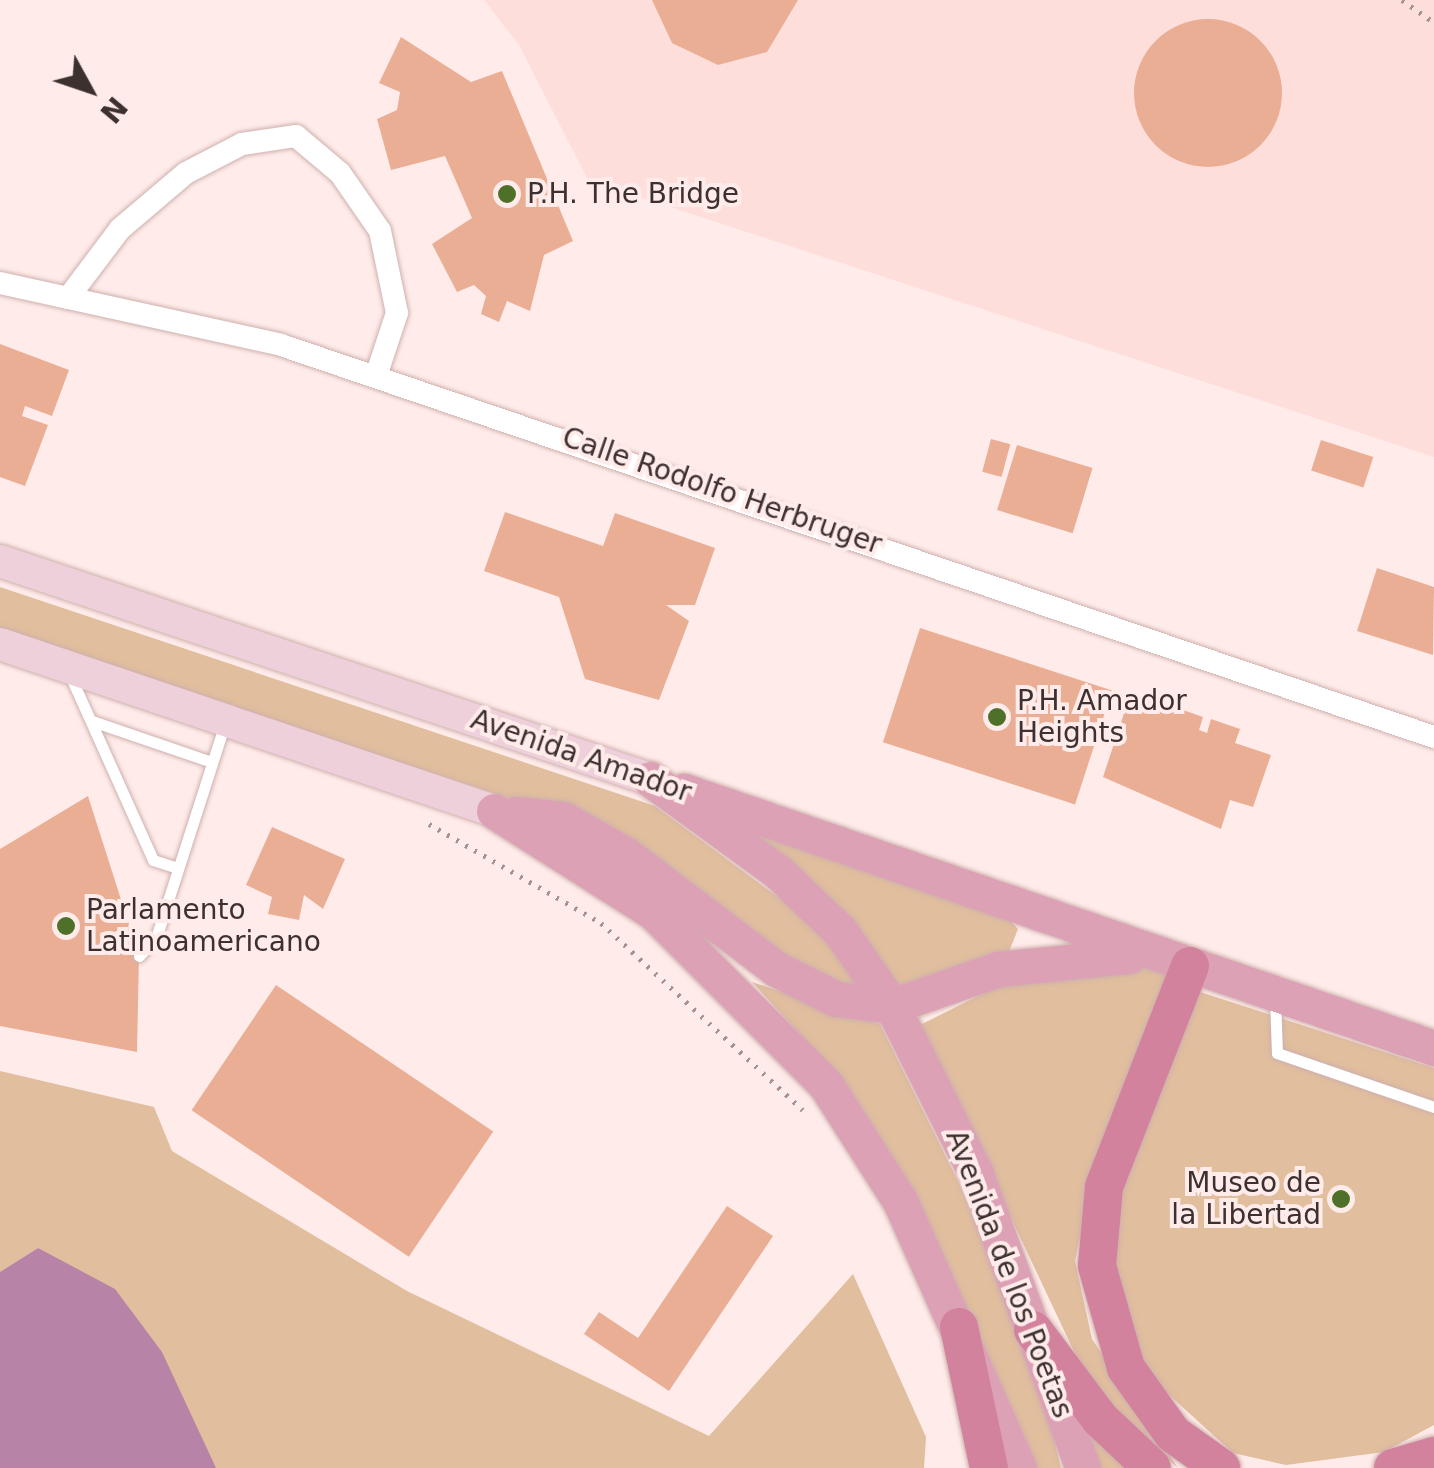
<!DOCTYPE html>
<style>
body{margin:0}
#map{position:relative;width:1434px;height:1468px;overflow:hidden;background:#ffecea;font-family:"DejaVu Sans",sans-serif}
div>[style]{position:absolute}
.built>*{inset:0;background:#fededb}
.green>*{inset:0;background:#e1be9d}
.water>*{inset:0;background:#b783a6}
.building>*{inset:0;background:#eaae95;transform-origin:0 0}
.round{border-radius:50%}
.path>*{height:5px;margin-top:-2.5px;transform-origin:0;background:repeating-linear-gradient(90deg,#a29291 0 2.5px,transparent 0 10.5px)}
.roads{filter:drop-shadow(0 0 2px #ceb0ae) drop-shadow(0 0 2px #ceb0ae)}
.service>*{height:11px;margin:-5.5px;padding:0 5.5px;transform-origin:5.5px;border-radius:5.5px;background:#fff}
.minor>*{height:22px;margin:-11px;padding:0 11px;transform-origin:11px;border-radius:11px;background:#fff}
.secondary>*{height:32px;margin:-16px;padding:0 16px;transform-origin:16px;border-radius:16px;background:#eed0da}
.primary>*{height:35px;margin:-17.5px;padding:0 17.5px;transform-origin:17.5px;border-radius:17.5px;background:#dda1b5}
.trunk>*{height:38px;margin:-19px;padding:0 19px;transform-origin:19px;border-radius:19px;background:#d2829c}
.dots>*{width:28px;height:28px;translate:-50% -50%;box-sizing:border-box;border:5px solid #ffecea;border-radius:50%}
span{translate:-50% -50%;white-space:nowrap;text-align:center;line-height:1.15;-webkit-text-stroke:8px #ffecea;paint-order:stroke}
.poi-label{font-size:28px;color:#3d3130}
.left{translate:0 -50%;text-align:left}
.right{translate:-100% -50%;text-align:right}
.street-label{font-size:28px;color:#3d3130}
.north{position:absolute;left:40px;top:40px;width:100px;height:100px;-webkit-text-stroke:8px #ffecea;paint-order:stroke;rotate:130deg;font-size:28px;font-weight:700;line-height:40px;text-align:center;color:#3d3130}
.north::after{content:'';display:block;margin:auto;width:35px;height:45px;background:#3d3130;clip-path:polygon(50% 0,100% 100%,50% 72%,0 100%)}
</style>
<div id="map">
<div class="built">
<i style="clip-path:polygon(484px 0,1434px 0,1434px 457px,588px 180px,519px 45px)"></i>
</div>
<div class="green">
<i style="clip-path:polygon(0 587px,655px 806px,809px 920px,862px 983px,841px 989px,800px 973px,607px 842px,508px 798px,0 630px)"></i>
<i style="clip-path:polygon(750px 832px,1003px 912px,1018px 929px,1007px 957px,896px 990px)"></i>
<i style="clip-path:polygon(1141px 965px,1172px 976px,1092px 1180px,1075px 1261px,1092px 1339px,1178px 1468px,1095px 1396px,920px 1025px,1000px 985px)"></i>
<i style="clip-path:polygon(752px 982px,880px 1024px,959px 1183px,1041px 1386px,1061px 1468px,1030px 1468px,917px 1198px,839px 1077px)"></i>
<i style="clip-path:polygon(1194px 990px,1434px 1068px,1434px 1425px,1384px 1452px,1286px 1465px,1233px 1453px,1157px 1384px,1129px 1333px,1112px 1268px,1118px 1184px)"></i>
<i style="clip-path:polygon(0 1071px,154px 1107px,172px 1151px,407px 1291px,709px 1436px,853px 1274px,926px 1437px,924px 1468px,216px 1468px,38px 1248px,0 1272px)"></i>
<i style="clip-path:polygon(1087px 1424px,1132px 1468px,1098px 1468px)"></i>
</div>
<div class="water">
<i style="clip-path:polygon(38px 1248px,115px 1289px,162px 1352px,216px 1468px,0 1468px,0 1272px)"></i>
</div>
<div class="building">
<i style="clip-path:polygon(652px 0,798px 0,767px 52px,718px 65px,672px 43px)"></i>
<i class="round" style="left:1134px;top:19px;width:148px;height:148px"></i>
<i style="clip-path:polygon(401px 37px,471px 82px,502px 71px,573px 241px,544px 255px,530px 311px,507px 301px,499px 322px,481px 314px,486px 296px,474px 285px,457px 292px,432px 244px,472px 218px,445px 156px,391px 170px,377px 119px,397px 110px,400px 92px,379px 83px)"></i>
<i style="clip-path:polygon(0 344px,69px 370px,52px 416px,25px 406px,22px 416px,48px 425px,25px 486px,0 477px)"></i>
<i style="left:991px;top:439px;width:20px;height:34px;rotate:15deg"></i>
<i style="left:1321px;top:440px;width:55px;height:32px;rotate:18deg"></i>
<i style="left:1017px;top:445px;width:79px;height:68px;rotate:17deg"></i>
<i style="clip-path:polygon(505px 512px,603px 546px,615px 513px,715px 548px,695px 605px,666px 605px,689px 621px,659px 700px,585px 679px,559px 597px,484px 571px)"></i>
<i style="clip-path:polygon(1377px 568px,1434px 587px,1433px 655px,1357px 631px)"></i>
<i style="left:920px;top:628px;width:202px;height:120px;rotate:18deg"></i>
<i style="clip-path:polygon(1131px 692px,1203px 717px,1199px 730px,1207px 733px,1211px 719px,1240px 729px,1235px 743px,1271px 755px,1253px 807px,1230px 800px,1221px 829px,1103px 777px)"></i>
<i style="clip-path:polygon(88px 796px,139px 956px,137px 1052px,0 1026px,0 849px)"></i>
<i style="clip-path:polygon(272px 827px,345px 859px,323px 909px,304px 895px,299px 920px,268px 914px,272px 897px,246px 885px)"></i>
<i style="left:276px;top:985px;width:262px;height:151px;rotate:34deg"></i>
<i style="clip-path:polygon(727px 1206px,773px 1236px,669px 1391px,584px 1334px,599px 1312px,638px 1338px)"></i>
</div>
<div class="path">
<i style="left:1402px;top:0;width:39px;rotate:35deg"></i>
<i style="left:429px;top:824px;width:198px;rotate:29.9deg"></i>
<i style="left:601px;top:923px;width:275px;rotate:42.8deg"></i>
</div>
<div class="roads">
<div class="service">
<i style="left:69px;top:673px;width:205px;rotate:65.8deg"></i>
<i style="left:153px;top:860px;width:25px;rotate:18deg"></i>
<i style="left:92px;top:721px;width:127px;rotate:18.9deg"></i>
<i style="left:139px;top:956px;width:25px;rotate:-47deg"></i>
<i style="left:156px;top:938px;width:226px;rotate:-72.2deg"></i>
<i style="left:1275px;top:999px;width:54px;rotate:87.9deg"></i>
<i style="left:1277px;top:1053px;width:166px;rotate:19deg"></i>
</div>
<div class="minor">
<i style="left:0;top:283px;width:288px;rotate:12.4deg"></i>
<i style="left:281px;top:345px;width:1218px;rotate:18.78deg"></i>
<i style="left:68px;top:298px;width:86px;rotate:-53deg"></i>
<i style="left:120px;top:229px;width:87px;rotate:-40.3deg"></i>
<i style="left:186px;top:173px;width:63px;rotate:-27.4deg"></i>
<i style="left:242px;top:144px;width:55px;rotate:-8.4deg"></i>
<i style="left:296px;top:136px;width:57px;rotate:40.1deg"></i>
<i style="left:340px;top:173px;width:70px;rotate:55.4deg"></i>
<i style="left:380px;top:231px;width:84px;rotate:78.3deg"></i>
<i style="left:397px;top:313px;width:66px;rotate:108.4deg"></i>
</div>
<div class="secondary">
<i style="left:0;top:561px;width:686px;rotate:18.54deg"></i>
<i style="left:0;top:644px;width:521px;rotate:18.68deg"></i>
</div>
<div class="primary">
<i style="left:650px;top:779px;width:158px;rotate:36deg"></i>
<i style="left:778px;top:872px;width:86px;rotate:43.6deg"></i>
<i style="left:840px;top:931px;width:91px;rotate:55.3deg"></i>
<i style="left:892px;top:1006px;width:186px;rotate:63.4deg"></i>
<i style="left:975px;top:1172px;width:315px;rotate:70deg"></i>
<i style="left:684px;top:791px;width:793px;rotate:18.91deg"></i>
<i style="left:494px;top:811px;width:188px;rotate:32.4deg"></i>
<i style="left:653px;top:912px;width:245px;rotate:45deg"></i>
<i style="left:826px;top:1085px;width:138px;rotate:57.5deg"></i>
<i style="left:900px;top:1201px;width:292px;rotate:66deg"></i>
<i style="left:515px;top:814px;width:48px;rotate:5.9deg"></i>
<i style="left:563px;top:819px;width:73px;rotate:29.7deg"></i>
<i style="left:626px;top:855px;width:188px;rotate:37.2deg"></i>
<i style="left:776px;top:969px;width:67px;rotate:26.6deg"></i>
<i style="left:836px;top:999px;width:56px;rotate:7.1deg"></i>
<i style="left:892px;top:1006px;width:112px;rotate:-19.2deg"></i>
<i style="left:998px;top:969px;width:132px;rotate:-5.7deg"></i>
</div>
<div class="trunk">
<i style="left:1190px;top:966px;width:237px;rotate:111.3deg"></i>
<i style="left:1104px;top:1187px;width:79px;rotate:95.1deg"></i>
<i style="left:1097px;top:1266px;width:106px;rotate:74.1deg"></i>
<i style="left:1126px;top:1368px;width:81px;rotate:54.5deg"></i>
<i style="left:1173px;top:1434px;width:59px;rotate:35.3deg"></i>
<i style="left:959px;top:1327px;width:144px;rotate:78deg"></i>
<i style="left:1033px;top:1330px;width:111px;rotate:53deg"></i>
<i style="left:1100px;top:1419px;width:71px;rotate:43.3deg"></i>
<i style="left:1393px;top:1468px;width:43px;rotate:-16.3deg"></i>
</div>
</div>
<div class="dots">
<i style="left:507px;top:194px;background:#4f7028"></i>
<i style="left:997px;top:717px;background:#4f7028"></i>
<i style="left:66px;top:926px;background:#4f7028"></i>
<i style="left:1341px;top:1199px;background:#4f7028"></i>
</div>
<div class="poi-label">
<span class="left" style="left:527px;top:194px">P.H. The Bridge</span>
<span class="left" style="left:1017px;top:717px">P.H. Amador<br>Heights</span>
<span class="left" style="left:86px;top:926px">Parlamento<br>Latinoamericano</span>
<span class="right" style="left:1321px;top:1199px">Museo de<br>la Libertad</span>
</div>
<div class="street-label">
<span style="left:722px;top:491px;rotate:19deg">Calle Rodolfo Herbruger</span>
<span style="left:581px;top:756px;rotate:19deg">Avenida Amador</span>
<span style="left:1009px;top:1274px;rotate:69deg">Avenida de los Poetas</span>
</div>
<div class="north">N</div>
</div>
